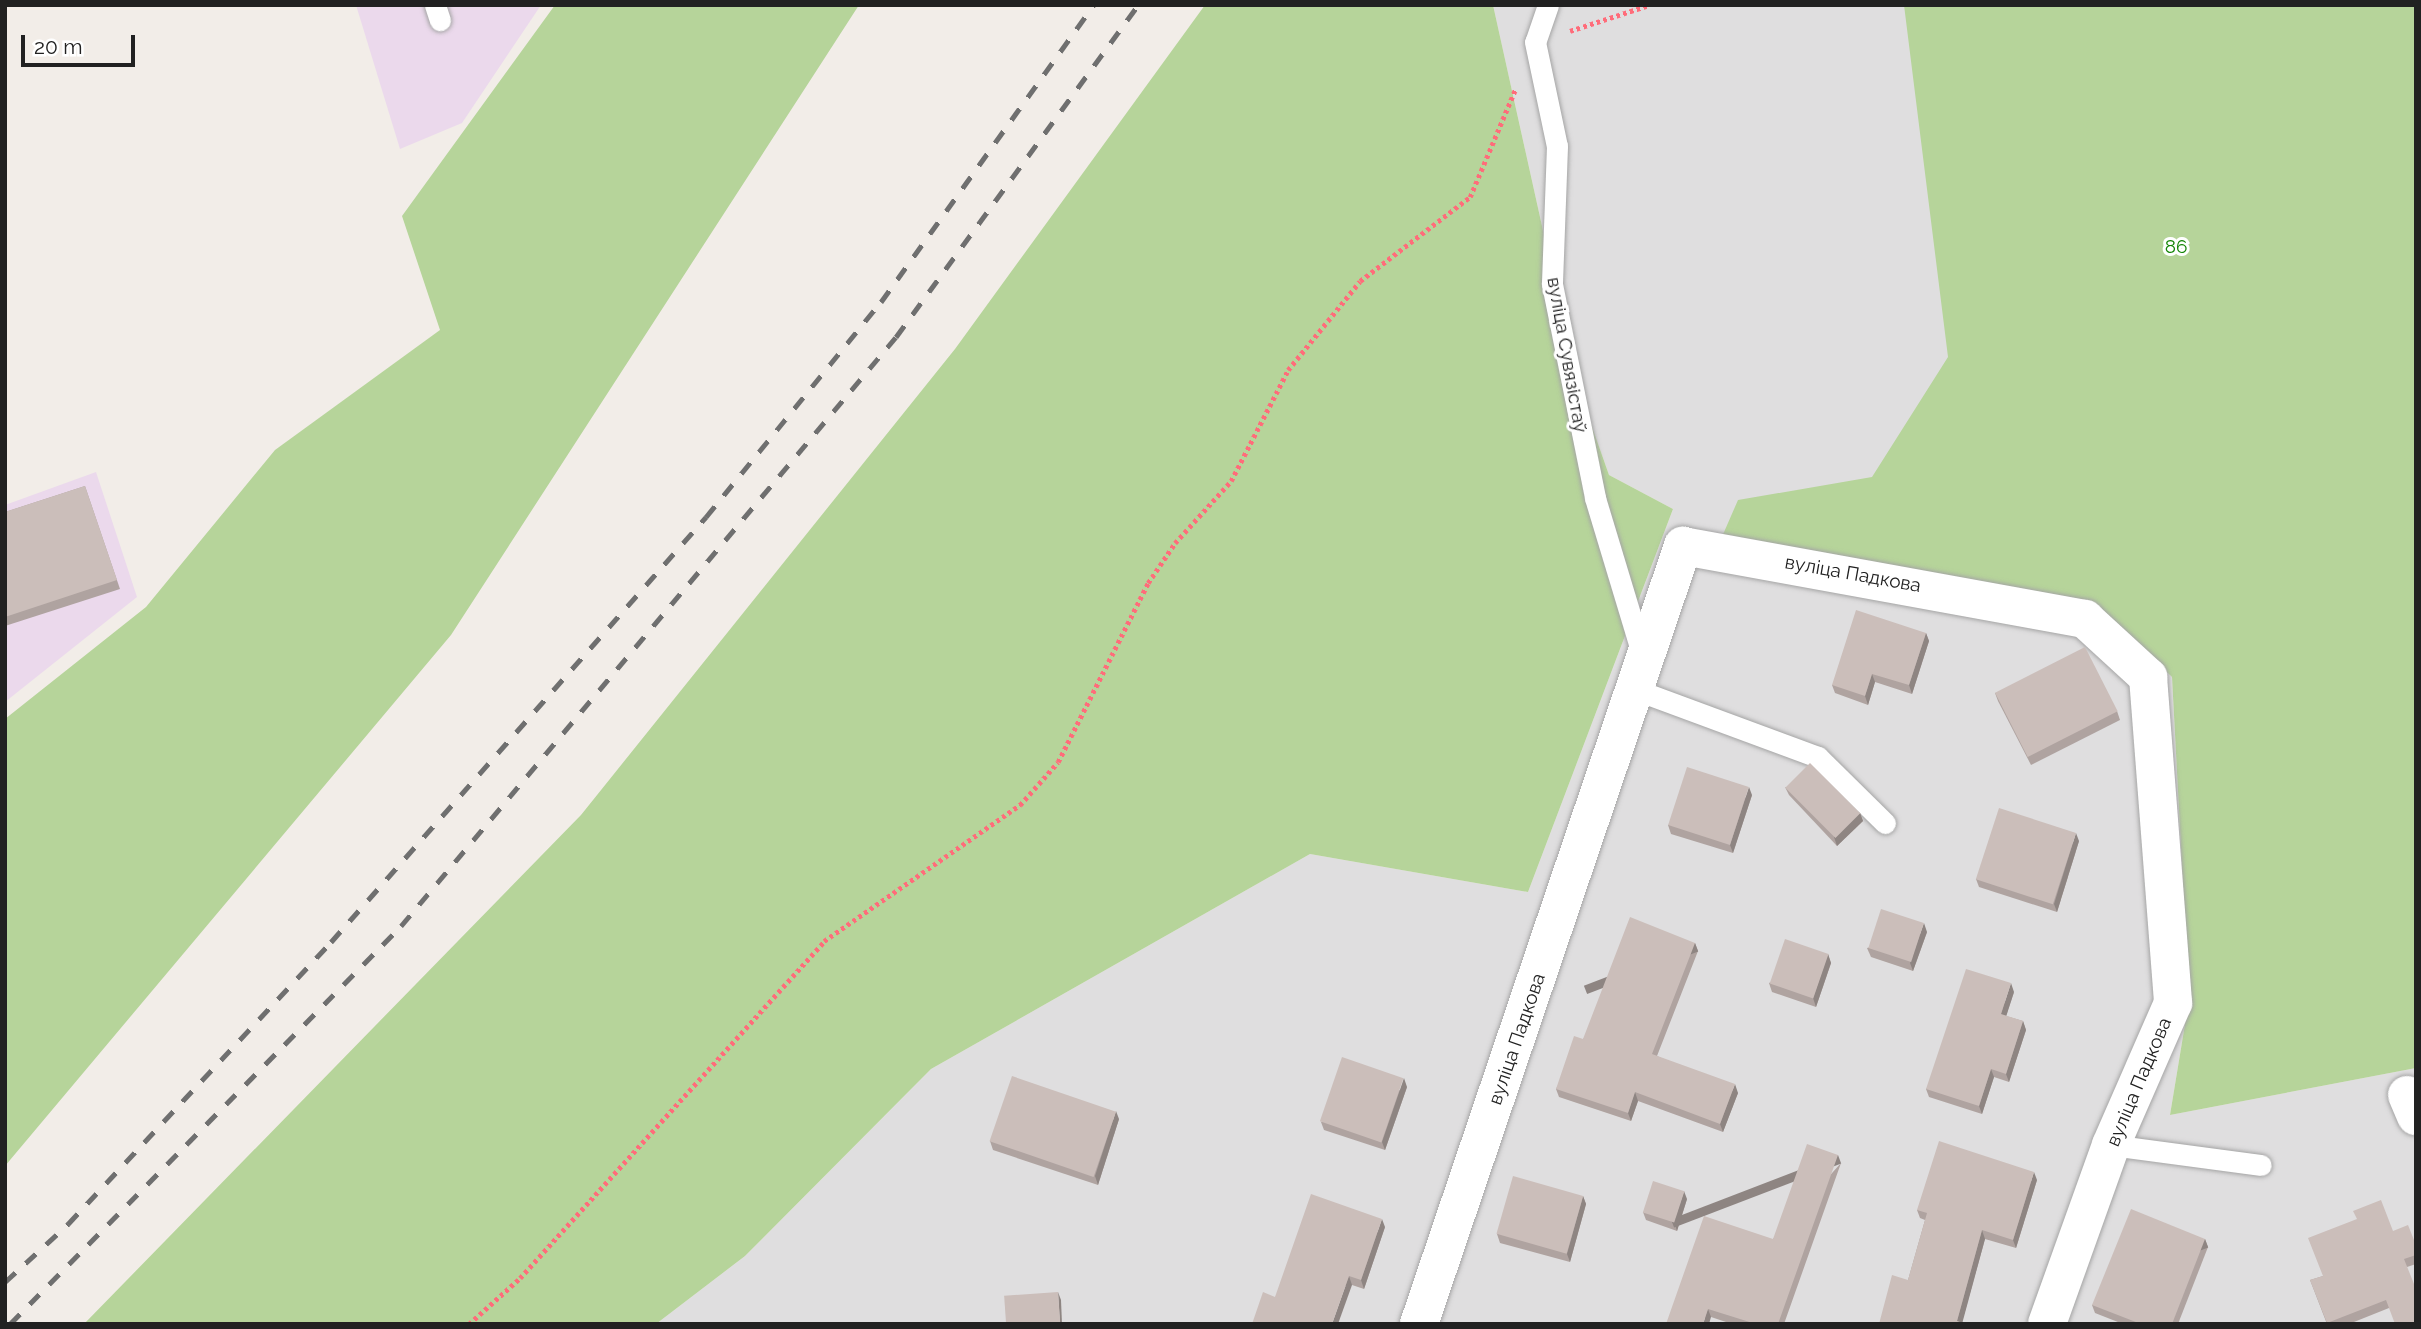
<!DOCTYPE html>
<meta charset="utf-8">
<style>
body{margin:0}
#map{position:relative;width:2421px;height:1329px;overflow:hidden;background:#f2ede8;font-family:Raleway,sans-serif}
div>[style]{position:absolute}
.residential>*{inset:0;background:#dfdedf}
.industrial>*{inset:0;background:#ebd9ec}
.forest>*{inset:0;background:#b6d49a}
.path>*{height:4.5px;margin-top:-2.25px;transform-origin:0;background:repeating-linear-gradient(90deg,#ff6c7a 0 3.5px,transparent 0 7px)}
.roads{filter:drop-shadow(0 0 2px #a5a5a5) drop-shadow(0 0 2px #a5a5a5)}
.lane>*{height:21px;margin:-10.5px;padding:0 10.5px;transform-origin:10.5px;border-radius:10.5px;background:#fff}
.street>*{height:38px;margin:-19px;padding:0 19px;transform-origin:19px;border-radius:19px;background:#fff}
.rail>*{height:5px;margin-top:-2.5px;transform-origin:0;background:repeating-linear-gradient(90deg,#6f6f6f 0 14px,transparent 0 28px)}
.wall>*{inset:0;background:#afa3a0}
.shaded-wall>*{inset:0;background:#8e8582;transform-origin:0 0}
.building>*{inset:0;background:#cbbeba;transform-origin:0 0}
span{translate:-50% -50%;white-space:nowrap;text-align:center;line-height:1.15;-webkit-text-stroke:6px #fff;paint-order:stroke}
.park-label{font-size:19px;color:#138505}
.street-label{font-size:19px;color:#212121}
.frame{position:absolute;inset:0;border:7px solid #212121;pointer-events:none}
.scale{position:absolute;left:21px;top:35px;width:114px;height:32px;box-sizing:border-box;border:4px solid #212121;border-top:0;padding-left:9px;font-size:21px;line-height:24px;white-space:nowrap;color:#212121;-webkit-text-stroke:5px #fff;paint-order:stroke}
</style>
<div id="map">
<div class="residential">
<i style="clip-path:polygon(1493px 5px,1955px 5px,2097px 605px,2172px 677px,2189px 1000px,2170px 1115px,2416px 1068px,2416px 1324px,656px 1324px,745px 1256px,931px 1069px,1310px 854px,1528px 892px,1673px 509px,1609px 475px,1577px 384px)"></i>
</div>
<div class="industrial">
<i style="clip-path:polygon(356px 5px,541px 5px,462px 123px,400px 149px)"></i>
<i style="clip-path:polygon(96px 472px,137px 597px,5px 702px,5px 505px)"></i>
</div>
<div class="forest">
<i style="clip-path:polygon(555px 5px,859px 5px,451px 635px,5px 1166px,5px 719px,146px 607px,275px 450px,440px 330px,402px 216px)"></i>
<i style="clip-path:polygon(1205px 5px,1493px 5px,1577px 384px,1609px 475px,1673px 509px,1528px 892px,1310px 854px,931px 1069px,745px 1256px,656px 1324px,84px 1324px,581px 815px,955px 349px)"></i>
<i style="clip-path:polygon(1904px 5px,2416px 5px,2416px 1068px,2170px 1115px,2189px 1000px,2172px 677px,2097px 605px,1721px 539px,1738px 500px,1872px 477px,1948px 357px)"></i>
</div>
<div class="path">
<i style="left:1570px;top:31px;width:83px;rotate:-18.2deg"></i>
<i style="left:469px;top:1324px;width:69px;rotate:-42deg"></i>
<i style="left:520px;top:1278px;width:454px;rotate:-47.9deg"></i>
<i style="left:824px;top:941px;width:239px;rotate:-34.8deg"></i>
<i style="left:1020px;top:805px;width:57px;rotate:-48.5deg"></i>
<i style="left:1058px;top:762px;width:200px;rotate:-63.3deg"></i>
<i style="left:1148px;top:583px;width:48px;rotate:-56deg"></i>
<i style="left:1175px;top:543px;width:84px;rotate:-47.9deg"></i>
<i style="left:1231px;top:481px;width:125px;rotate:-62.8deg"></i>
<i style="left:1288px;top:370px;width:114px;rotate:-51deg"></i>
<i style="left:1360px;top:281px;width:138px;rotate:-37.4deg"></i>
<i style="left:1470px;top:197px;width:116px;rotate:-67.2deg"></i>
</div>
<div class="roads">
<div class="lane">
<i style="left:435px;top:5px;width:16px;rotate:72deg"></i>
<i style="left:1548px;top:5px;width:39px;rotate:109deg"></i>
<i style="left:1535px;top:42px;width:106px;rotate:78.1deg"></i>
<i style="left:1557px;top:146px;width:138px;rotate:92.1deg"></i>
<i style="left:1552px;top:284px;width:218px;rotate:78.6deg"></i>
<i style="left:1595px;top:498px;width:163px;rotate:73.2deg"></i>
<i style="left:1634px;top:689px;width:196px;rotate:20.3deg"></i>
<i style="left:1818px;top:757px;width:94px;rotate:44.6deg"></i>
<i style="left:2111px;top:1145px;width:151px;rotate:7.6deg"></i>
</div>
<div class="street">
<i style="left:2407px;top:1095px;width:23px;rotate:67deg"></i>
<i style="left:1419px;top:1324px;width:822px;rotate:-71.26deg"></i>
<i style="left:1683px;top:546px;width:409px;rotate:10.3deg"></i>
<i style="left:2085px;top:619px;width:86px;rotate:42.6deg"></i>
<i style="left:2148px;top:677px;width:327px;rotate:85.6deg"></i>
<i style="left:2173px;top:1003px;width:155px;rotate:113.6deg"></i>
<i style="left:2111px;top:1145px;width:190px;rotate:109.7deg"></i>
</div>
</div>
<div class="rail">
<i style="left:5px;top:1282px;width:86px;rotate:-42.6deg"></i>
<i style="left:68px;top:1224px;width:386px;rotate:-47deg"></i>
<i style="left:331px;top:942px;width:567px;rotate:-48.58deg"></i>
<i style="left:706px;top:517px;width:277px;rotate:-50.9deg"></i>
<i style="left:881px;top:302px;width:365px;rotate:-54.4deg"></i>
<i style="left:10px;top:1324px;width:558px;rotate:-45.51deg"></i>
<i style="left:401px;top:926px;width:769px;rotate:-49.96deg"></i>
<i style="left:896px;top:337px;width:411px;rotate:-53.9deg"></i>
</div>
<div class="wall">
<i style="clip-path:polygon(85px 486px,120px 589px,5px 626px,5px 512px)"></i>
<i style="clip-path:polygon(1926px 633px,1929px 641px,1912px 694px,1875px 682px,1868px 705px,1835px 693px,1832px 685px)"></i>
<i style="clip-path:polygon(1995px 693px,2117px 711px,2120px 720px,2031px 765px,1998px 701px)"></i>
<i style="clip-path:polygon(1785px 787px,1860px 813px,1863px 821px,1837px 846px,1789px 795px)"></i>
<i style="clip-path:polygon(1752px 795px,1733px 853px,1671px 834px,1668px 825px)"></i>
<i style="clip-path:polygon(2079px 841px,2057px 912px,1979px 887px,1976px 879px)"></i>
<i style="clip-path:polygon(1927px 932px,1913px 971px,1871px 957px,1867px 948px)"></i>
<i style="clip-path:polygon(1695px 943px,1698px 951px,1657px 1056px,1738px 1093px,1723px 1132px,1638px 1101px,1631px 1121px,1559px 1097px,1556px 1089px,1583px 1039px)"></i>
<i style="clip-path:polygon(1828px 954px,1831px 963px,1816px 1007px,1772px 992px,1769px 983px)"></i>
<i style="clip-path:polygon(2014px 992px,2006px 1016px,2023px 1021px,2026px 1030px,2009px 1082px,1994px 1077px,1982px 1114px,1929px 1097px,1926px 1089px)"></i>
<i style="clip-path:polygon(1407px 1087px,1385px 1150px,1324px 1130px,1321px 1122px)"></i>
<i style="clip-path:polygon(1119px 1119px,1098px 1185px,993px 1150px,990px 1141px)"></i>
<i style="clip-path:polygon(1841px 1163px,1784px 1324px,1732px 1324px,1711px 1317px,1666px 1324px,1773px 1239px)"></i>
<i style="clip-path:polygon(2037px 1180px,2016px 1248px,1985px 1239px,1962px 1322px,1879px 1324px,1908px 1280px,1925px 1220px,1920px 1218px,1917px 1210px)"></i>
<i style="clip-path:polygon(1583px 1196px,1586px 1204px,1570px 1262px,1500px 1243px,1497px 1234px)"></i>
<i style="clip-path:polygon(1687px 1199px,1677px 1231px,1646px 1220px,1643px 1212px)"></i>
<i style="clip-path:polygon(1385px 1227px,1364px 1289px,1352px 1285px,1275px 1297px)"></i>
<i style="clip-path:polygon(2393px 1231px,2416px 1245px,2416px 1264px,2407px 1267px,2389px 1308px,2349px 1324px,2327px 1324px,2310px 1280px,2323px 1276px)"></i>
<i style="clip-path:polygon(2205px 1239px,2208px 1247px,2178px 1324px,2123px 1324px,2095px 1313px,2092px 1305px)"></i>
</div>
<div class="shaded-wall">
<i style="clip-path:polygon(1926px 633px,1929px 641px,1912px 694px,1909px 685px)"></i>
<i style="clip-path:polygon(1872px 674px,1875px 682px,1868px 705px,1865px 696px)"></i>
<i style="clip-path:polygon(1749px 787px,1752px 795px,1733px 853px,1730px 845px)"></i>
<i style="clip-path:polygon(1860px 813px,1863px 821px,1837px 846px,1834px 837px)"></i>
<i style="clip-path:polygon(2076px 833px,2079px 841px,2057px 912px,2054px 904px)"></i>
<i style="clip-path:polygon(1924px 923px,1927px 932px,1913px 971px,1910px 963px)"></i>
<i style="left:1695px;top:943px;width:9px;height:119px;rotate:69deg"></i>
<i style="clip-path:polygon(1828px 954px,1831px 963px,1816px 1007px,1813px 998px)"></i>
<i style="clip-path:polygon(2011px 983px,2014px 992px,2004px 1023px,2001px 1014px)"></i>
<i style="clip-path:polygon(2023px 1021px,2026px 1030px,2009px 1082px,2006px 1074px)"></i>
<i style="clip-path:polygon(1991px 1069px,1994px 1077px,1982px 1114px,1979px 1106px)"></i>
<i style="clip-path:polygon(1404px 1078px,1407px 1087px,1385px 1150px,1382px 1142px)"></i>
<i style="clip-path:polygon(1735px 1084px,1738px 1093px,1723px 1132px,1720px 1124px)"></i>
<i style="clip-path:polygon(1635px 1092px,1638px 1101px,1631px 1121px,1628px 1113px)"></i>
<i style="clip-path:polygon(1116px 1111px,1119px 1119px,1098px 1185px,1095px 1176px)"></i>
<i style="left:1838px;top:1155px;width:9px;height:179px;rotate:69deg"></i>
<i style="clip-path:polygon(2034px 1172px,2037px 1180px,2016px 1248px,2013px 1240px)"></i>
<i style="clip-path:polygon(1684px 1191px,1687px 1199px,1677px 1231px,1674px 1222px)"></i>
<i style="clip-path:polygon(1583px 1196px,1586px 1204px,1570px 1262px,1567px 1254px)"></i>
<i style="clip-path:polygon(1382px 1219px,1385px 1227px,1364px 1289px,1361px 1280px)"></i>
<i style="clip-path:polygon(1982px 1230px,1985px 1239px,1962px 1324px,1957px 1321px)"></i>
<i style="left:2205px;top:1239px;width:9px;height:91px;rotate:69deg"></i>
<i style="clip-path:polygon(1349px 1276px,1352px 1285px,1338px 1324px,1332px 1324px)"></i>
<i style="clip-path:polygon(1058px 1292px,1061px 1300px,1062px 1324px,1060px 1324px)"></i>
<i style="clip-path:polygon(1708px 1309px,1711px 1317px,1709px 1324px,1703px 1324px)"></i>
</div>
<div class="building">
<i style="clip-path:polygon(85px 486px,117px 580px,5px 617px,5px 512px)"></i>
<i style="clip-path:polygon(1856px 610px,1926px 633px,1909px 685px,1872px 674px,1865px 696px,1832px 685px)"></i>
<i style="left:2085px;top:647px;width:72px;height:101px;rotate:63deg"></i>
<i style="left:1810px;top:763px;width:71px;height:35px;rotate:45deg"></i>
<i style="left:1687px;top:767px;width:65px;height:61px;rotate:18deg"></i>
<i style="left:1999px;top:808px;width:81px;height:75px;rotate:18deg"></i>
<i style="left:1881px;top:909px;width:45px;height:41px;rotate:18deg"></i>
<i style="clip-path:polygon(1630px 917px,1695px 943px,1652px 1054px,1735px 1084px,1720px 1124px,1635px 1092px,1628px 1113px,1556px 1089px,1574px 1036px,1583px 1039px)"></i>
<i style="left:1785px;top:939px;width:46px;height:47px;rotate:19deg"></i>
<i style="clip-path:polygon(1966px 969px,2011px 983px,2001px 1014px,2023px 1021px,2006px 1074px,1991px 1069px,1979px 1106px,1926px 1089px)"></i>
<i style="left:1342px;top:1057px;width:65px;height:68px;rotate:19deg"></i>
<i style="left:1012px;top:1076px;width:110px;height:69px;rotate:19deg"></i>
<i style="clip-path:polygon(1939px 1141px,2034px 1172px,2013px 1240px,1982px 1230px,1957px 1321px,1966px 1324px,1879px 1324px,1892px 1275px,1908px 1280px,1927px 1213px,1917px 1210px)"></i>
<i style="clip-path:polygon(1807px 1144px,1838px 1155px,1778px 1324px,1756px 1324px,1708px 1309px,1703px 1324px,1666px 1324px,1704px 1216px,1773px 1239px)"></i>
<i style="left:1513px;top:1176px;width:73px;height:60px;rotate:16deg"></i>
<i style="left:1653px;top:1181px;width:33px;height:33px;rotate:18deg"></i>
<i style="clip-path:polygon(1311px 1194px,1382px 1219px,1361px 1280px,1349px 1276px,1332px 1324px,1252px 1324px,1263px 1292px,1275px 1297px)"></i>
<i style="clip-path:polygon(2381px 1200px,2393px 1231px,2408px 1225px,2416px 1245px,2416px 1255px,2404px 1259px,2416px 1289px,2416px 1324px,2395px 1324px,2386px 1300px,2327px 1323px,2310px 1280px,2323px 1276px,2308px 1238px,2357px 1219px,2353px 1211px)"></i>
<i style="clip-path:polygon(2131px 1209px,2205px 1239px,2172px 1324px,2141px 1324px,2092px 1305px)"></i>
<i style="left:1058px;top:1292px;width:32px;height:54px;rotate:86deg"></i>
</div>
<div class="park-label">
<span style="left:2176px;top:247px">86</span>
</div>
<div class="street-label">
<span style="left:1567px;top:355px;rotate:80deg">вуліца Сувязістаў</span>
<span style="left:1853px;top:574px;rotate:10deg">вуліца Падкова</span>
<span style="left:1517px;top:1039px;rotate:-71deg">вуліца Падкова</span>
<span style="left:2139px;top:1082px;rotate:-67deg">вуліца Падкова</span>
</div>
<div class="frame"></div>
<div class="scale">20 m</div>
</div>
